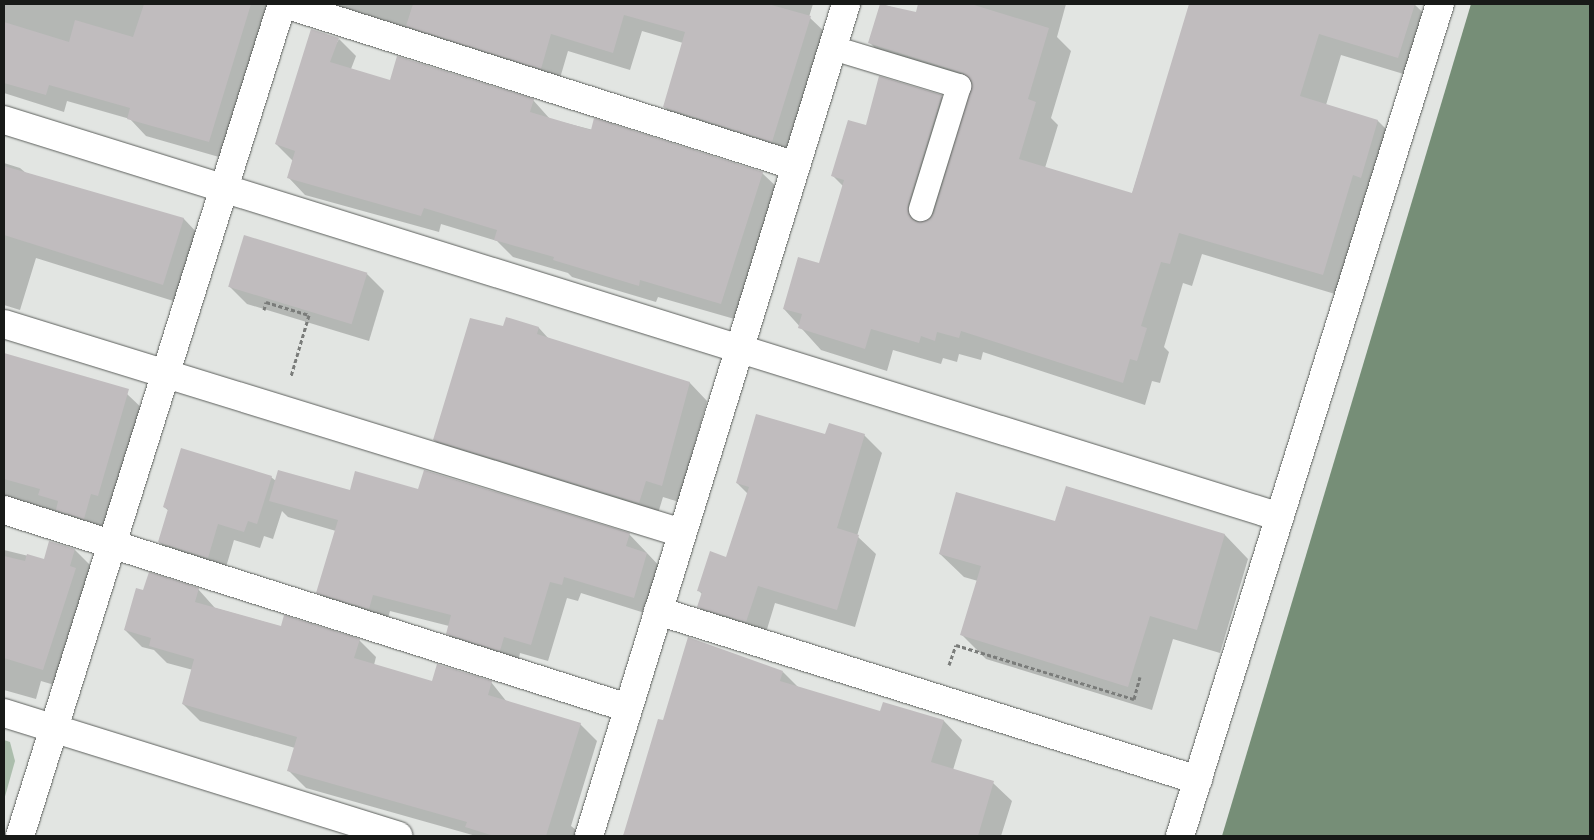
<!DOCTYPE html>
<style>
body{margin:0}
#map{position:relative;width:1594px;height:840px;overflow:hidden;background:#e2e5e2;font-family:Barlow,sans-serif}
div>[style]{position:absolute}
.green>*{inset:0;background:#abbdac}
.water>*{inset:0;background:#768e77}
.shadow>*{inset:0;background:#0003}
.building>*{inset:0;background:#c0bcbe;transform-origin:0 0}
.path>*{height:3px;margin-top:-1.5px;transform-origin:0;background:repeating-linear-gradient(90deg,#7a7c7a 0 4px,transparent 0 6.5px)}
.roads{filter:drop-shadow(0 0 1px #5c5f5c) drop-shadow(0 0 1px #5c5f5c)}
.lane>*{height:24px;margin:-12px;padding:0 12px;transform-origin:12px;border-radius:12px;background:#fff}
.street>*{height:28px;margin:-14px;padding:0 14px;transform-origin:14px;border-radius:14px;background:#fff}
span{translate:-50% -50%;white-space:nowrap;text-align:center;line-height:1.15;-webkit-text-stroke:4px #eff3ef;paint-order:stroke}
.frame{position:absolute;inset:0;border:5px solid #181a18;pointer-events:none}
</style>
<div id="map">
<div class="green">
<i style="clip-path:polygon(4px 740px,10px 742px,15px 761px,4px 800px)"></i>
</div>
<div class="water">
<i style="clip-path:polygon(1471px 4px,1590px 4px,1590px 836px,1222px 836px)"></i>
</div>
<div class="shadow">
<i style="clip-path:polygon(4px 4px,274px 4px,226px 159px,146px 136px,130px 119px,67px 101px,64px 112px,4px 93px)"></i>
<i style="clip-path:polygon(328px 4px,813px 4px,809px 17px,828px 35px,789px 159px,682px 124px,664px 107px,683px 43px,642px 31px,630px 70px,568px 51px,558px 85px)"></i>
<i style="clip-path:polygon(881px 4px,916px 14px,919px 4px,1066px 4px,1057px 37px,1071px 51px,1051px 118px,1058px 125px,1045px 168px,1132px 194px,1191px 4px,1414px 4px,1437px 26px,1420px 79px,1341px 55px,1326px 105px,1378px 121px,1400px 143px,1345px 297px,1202px 254px,1192px 286px,1183px 283px,1164px 347px,1169px 352px,1160px 383px,1152px 381px,1145px 405px,983px 352px,981px 360px,959px 354px,957px 362px,943px 358px,941px 364px,893px 350px,887px 371px,821px 350px,784px 309px,820px 265px,843px 186px,833px 176px,866px 127px,941px 96px,963px 118px,971px 90px,892px 65px,870px 43px)"></i>
<i style="clip-path:polygon(339px 39px,356px 56px,351px 69px,390px 81px,533px 100px,550px 119px,762px 173px,780px 190px,738px 320px,658px 297px,656px 302px,572px 277px,568px 273px,513px 257px,497px 241px,441px 224px,439px 232px,305px 195px,288px 177px,293px 161px,276px 144px)"></i>
<i style="clip-path:polygon(4px 163px,20px 168px,26px 173px,184px 219px,203px 239px,183px 304px,36px 258px,20px 310px,4px 305px)"></i>
<i style="clip-path:polygon(367px 274px,384px 291px,369px 341px,247px 304px,229px 286px)"></i>
<i style="clip-path:polygon(503px 327px,539px 328px,549px 339px,690px 383px,707px 401px,679px 502px,663px 497px,656px 520px,452px 457px,434px 440px)"></i>
<i style="clip-path:polygon(4px 357px,127px 394px,145px 411px,102px 536px,4px 497px)"></i>
<i style="clip-path:polygon(864px 435px,882px 453px,857px 536px,876px 554px,855px 627px,775px 603px,764px 639px,716px 624px,699px 607px,702px 594px,699px 591px,727px 558px,748px 494px,737px 483px,826px 436px)"></i>
<i style="clip-path:polygon(271px 477px,276px 481px,351px 491px,419px 490px,629px 534px,664px 571px,651px 615px,581px 593px,578px 601px,567px 598px,548px 661px,520px 653px,517px 667px,464px 650px,447px 633px,449px 626px,390px 611px,386px 626px,335px 609px,318px 592px,336px 531px,288px 517px,282px 511px,273px 539px,264px 536px,260px 548px,234px 540px,224px 574px,175px 558px,159px 542px,169px 511px,164px 507px)"></i>
<i style="clip-path:polygon(1067px 487px,1225px 535px,1248px 559px,1220px 653px,1173px 639px,1152px 710px,986px 659px,962px 635px,978px 581px,964px 577px,940px 554px,1056px 523px)"></i>
<i style="clip-path:polygon(50px 542px,75px 550px,92px 567px,61px 687px,41px 681px,36px 699px,4px 690px,4px 550px,45px 560px)"></i>
<i style="clip-path:polygon(198px 589px,215px 608px,282px 627px,359px 640px,376px 657px,374px 665px,433px 683px,491px 682px,507px 702px,580px 724px,597px 741px,571px 826px,584px 836px,476px 836px,306px 788px,289px 771px,295px 748px,200px 721px,183px 704px,193px 670px,167px 663px,154px 650px,142px 647px,125px 630px,144px 592px)"></i>
<i style="clip-path:polygon(783px 672px,799px 688px,881px 713px,944px 721px,962px 740px,953px 770px,993px 783px,1012px 801px,1001px 836px,621px 836px,625px 834px,664px 722px)"></i>
</div>
<div class="building">
<i style="clip-path:polygon(144px 4px,251px 4px,209px 142px,127px 119px,130px 108px,49px 85px,46px 95px,4px 83px,4px 22px,69px 42px,75px 20px,133px 37px)"></i>
<i style="clip-path:polygon(413px 4px,768px 4px,811px 16px,772px 142px,663px 107px,685px 32px,624px 15px,613px 53px,551px 34px,541px 69px,406px 26px)"></i>
<i style="clip-path:polygon(880px 4px,916px 12px,918px 4px,971px 4px,1049px 28px,1028px 99px,1036px 102px,1019px 159px,1132px 193px,1189px 4px,1415px 4px,1398px 58px,1319px 34px,1300px 96px,1378px 120px,1361px 178px,1353px 175px,1323px 275px,1179px 233px,1170px 264px,1161px 262px,1141px 326px,1147px 328px,1137px 361px,1130px 359px,1123px 383px,961px 331px,959px 338px,937px 332px,935px 341px,921px 336px,919px 343px,871px 329px,865px 349px,798px 328px,802px 314px,783px 309px,798px 257px,819px 263px,844px 180px,831px 176px,848px 120px,866px 125px,879px 76px,942px 95px,908px 205px,911px 218px,917px 222px,930px 219px,934px 213px,972px 82px,963px 73px,868px 43px)"></i>
<i style="clip-path:polygon(311px 29px,339px 38px,330px 62px,390px 80px,397px 56px,534px 99px,530px 112px,591px 130px,594px 118px,763px 172px,721px 304px,640px 280px,639px 286px,553px 260px,554px 257px,494px 240px,497px 230px,424px 208px,421px 216px,287px 178px,295px 151px,275px 144px)"></i>
<i style="clip-path:polygon(4px 166px,184px 218px,163px 285px,4px 235px)"></i>
<i style="left:244px;top:235px;width:129px;height:54px;rotate:17deg"></i>
<i style="clip-path:polygon(506px 317px,539px 327px,537px 334px,690px 382px,662px 486px,646px 481px,639px 503px,433px 440px,470px 318px,503px 326px)"></i>
<i style="clip-path:polygon(4px 353px,129px 389px,98px 496px,91px 494px,84px 519px,56px 510px,58px 501px,38px 495px,40px 489px,4px 479px)"></i>
<i style="clip-path:polygon(756px 414px,825px 434px,829px 423px,865px 434px,837px 528px,859px 535px,837px 610px,758px 586px,746px 622px,697px 607px,702px 592px,697px 591px,710px 551px,726px 557px,749px 487px,736px 483px)"></i>
<i style="clip-path:polygon(181px 448px,272px 476px,257px 524px,248px 521px,244px 532px,218px 524px,208px 558px,158px 542px,168px 509px,163px 507px)"></i>
<i style="clip-path:polygon(278px 470px,350px 490px,355px 471px,418px 489px,424px 470px,630px 533px,626px 546px,647px 553px,634px 598px,564px 577px,562px 585px,550px 582px,531px 645px,504px 637px,500px 651px,446px 634px,451px 615px,373px 595px,369px 609px,316px 593px,338px 520px,269px 501px)"></i>
<i style="clip-path:polygon(1066px 486px,1225px 534px,1197px 630px,1150px 616px,1128px 687px,960px 635px,981px 566px,939px 554px,956px 492px,1055px 521px)"></i>
<i style="clip-path:polygon(49px 541px,75px 549px,70px 566px,76px 568px,43px 670px,4px 658px,4px 556px,25px 561px,27px 554px,44px 559px)"></i>
<i style="clip-path:polygon(149px 572px,199px 588px,195px 602px,281px 626px,284px 615px,360px 639px,354px 658px,432px 681px,437px 664px,492px 681px,488px 695px,581px 723px,546px 836px,494px 836px,465px 827px,467px 822px,287px 771px,297px 737px,182px 704px,194px 659px,149px 646px,151px 638px,124px 630px,136px 588px,143px 590px)"></i>
<i style="clip-path:polygon(688px 637px,783px 671px,780px 681px,880px 711px,883px 702px,944px 720px,931px 762px,994px 781px,978px 836px,623px 836px,658px 719px,663px 720px)"></i>
</div>
<div class="path">
<i style="left:264px;top:310px;width:8px;rotate:-76deg"></i>
<i style="left:266px;top:302px;width:45px;rotate:16.8deg"></i>
<i style="left:309px;top:315px;width:64px;rotate:106.4deg"></i>
<i style="left:949px;top:665px;width:21px;rotate:-71deg"></i>
<i style="left:956px;top:645px;width:186px;rotate:16.9deg"></i>
<i style="left:1134px;top:699px;width:23px;rotate:-75deg"></i>
</div>
<div class="roads">
<div class="lane">
<i style="left:833px;top:48px;width:132px;rotate:16.8deg"></i>
<i style="left:959px;top:86px;width:129px;rotate:107.2deg"></i>
</div>
<div class="street">
<i style="left:285px;top:4px;width:536px;rotate:17.59deg"></i>
<i style="left:4px;top:120px;width:1336px;rotate:17.28deg"></i>
<i style="left:4px;top:324px;width:709px;rotate:17.13deg"></i>
<i style="left:4px;top:510px;width:655px;rotate:17.6deg"></i>
<i style="left:658px;top:611px;width:566px;rotate:17.38deg"></i>
<i style="left:4px;top:713px;width:413px;rotate:17.3deg"></i>
<i style="left:20px;top:836px;width:872px;rotate:-72.52deg"></i>
<i style="left:589px;top:836px;width:871px;rotate:-72.83deg"></i>
<i style="left:1180px;top:836px;width:872px;rotate:-72.65deg"></i>
</div>
</div>
<div class="frame"></div>
</div>
